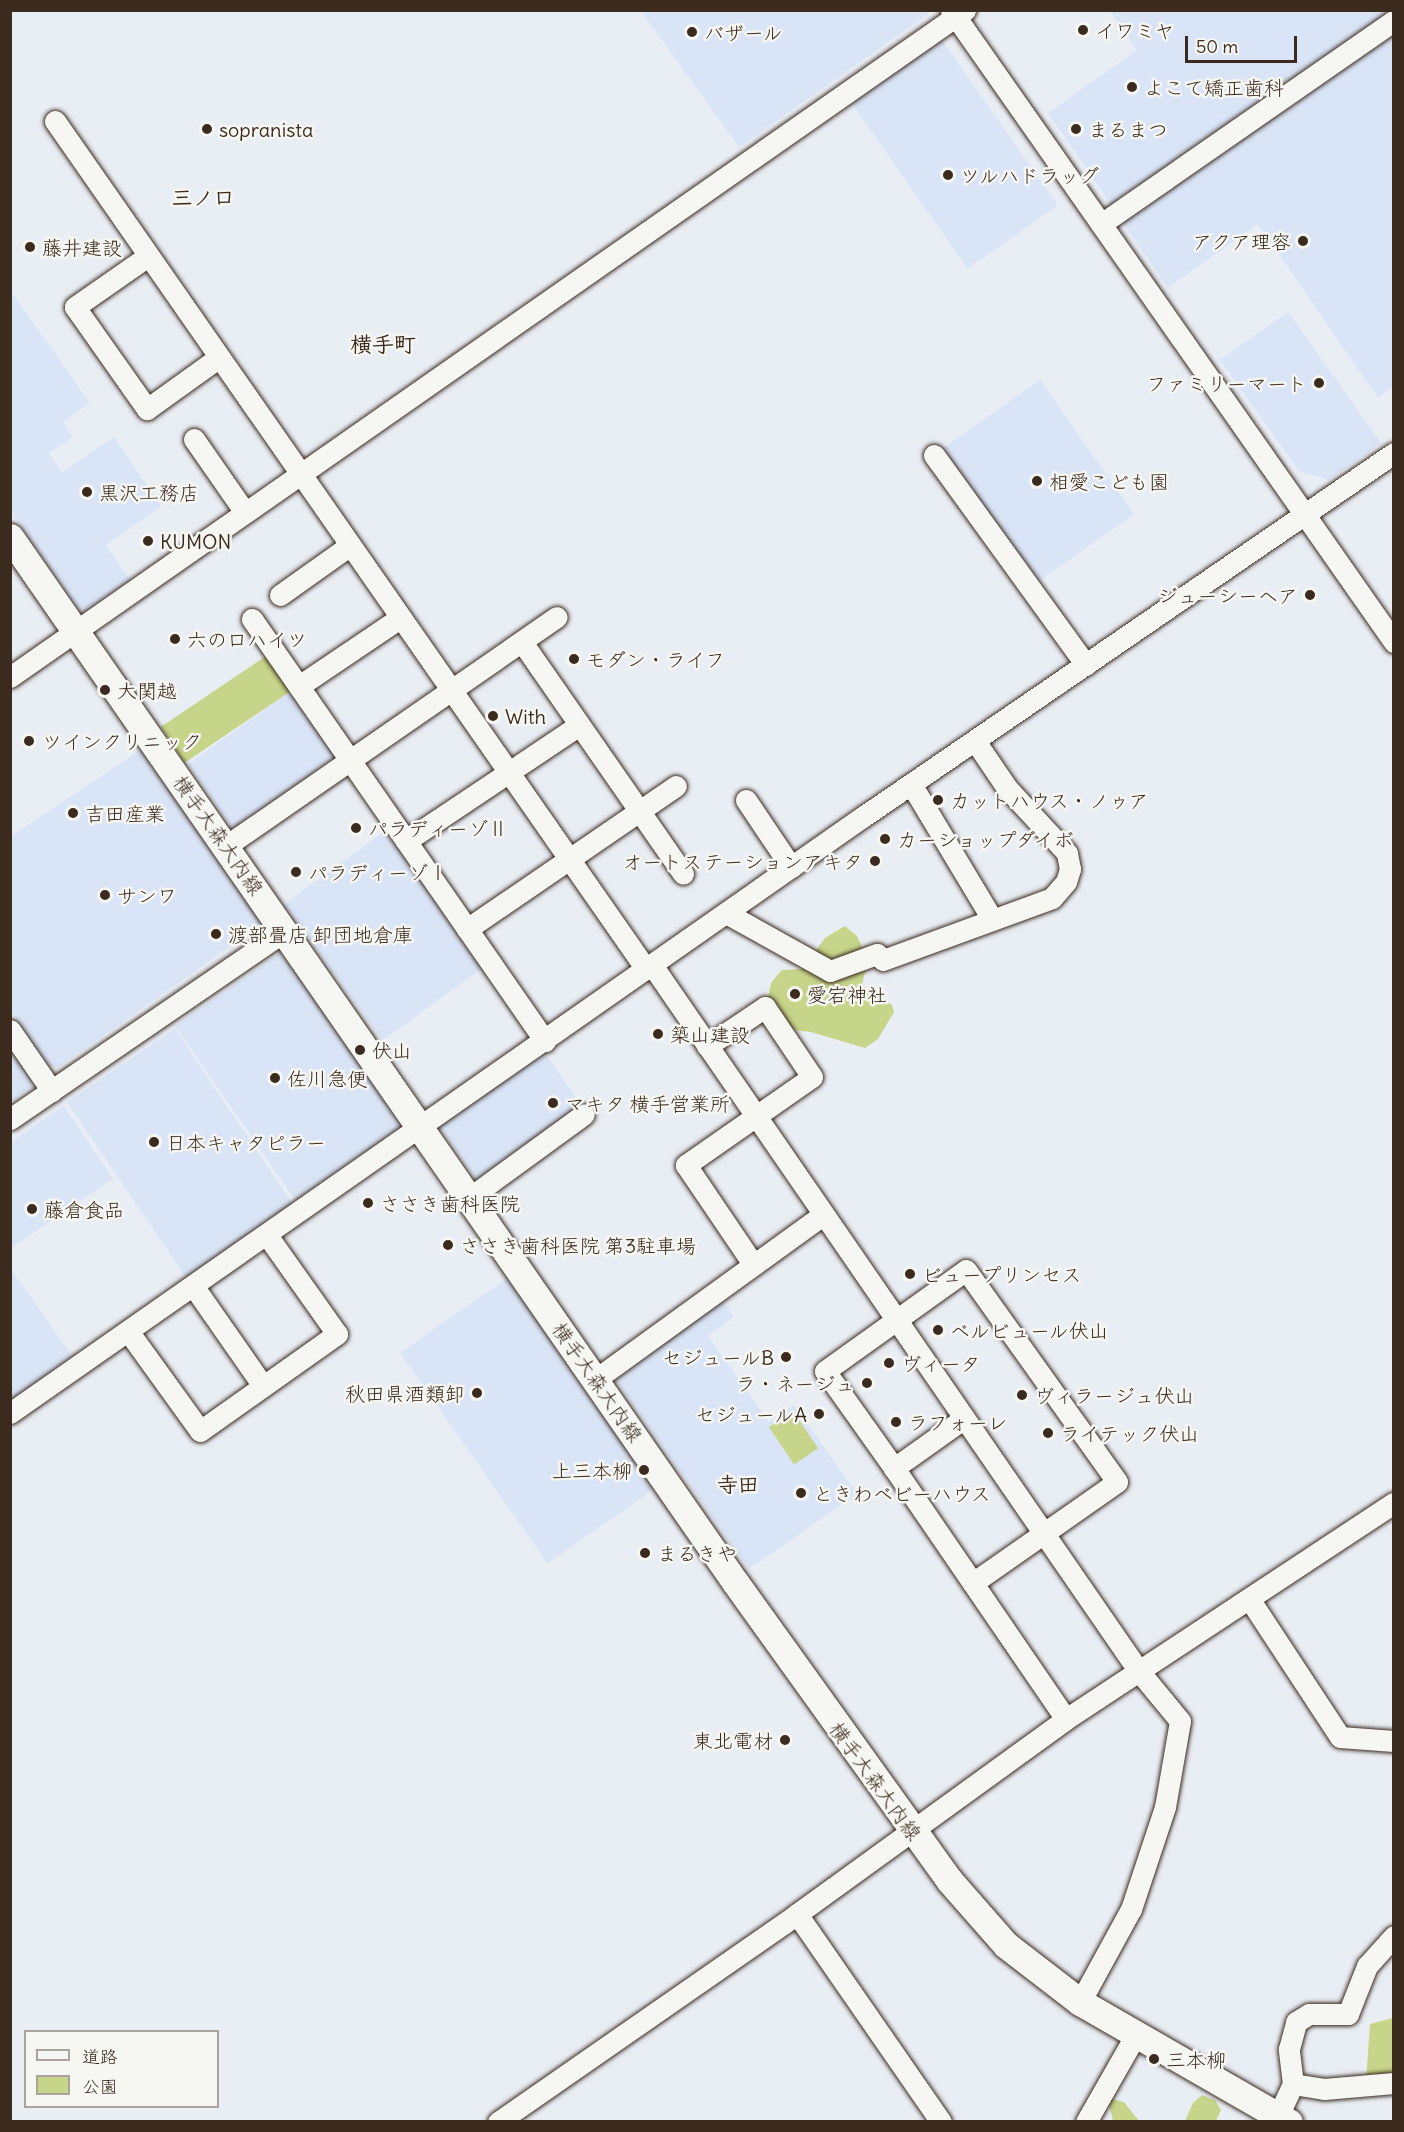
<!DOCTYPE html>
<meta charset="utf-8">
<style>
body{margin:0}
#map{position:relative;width:1404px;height:2132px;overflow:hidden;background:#e9eef4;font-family:Delius,"Klee One",sans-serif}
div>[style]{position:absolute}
.built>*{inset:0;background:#d9e4f6;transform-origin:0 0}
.green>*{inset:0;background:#c6d58a;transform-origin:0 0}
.roads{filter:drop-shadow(0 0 2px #3b2a1e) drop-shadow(0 0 2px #3b2a1e)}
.minor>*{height:21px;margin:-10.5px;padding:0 10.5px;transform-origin:10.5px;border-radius:10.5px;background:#f6f6f2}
.major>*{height:27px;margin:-13.5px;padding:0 13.5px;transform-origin:13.5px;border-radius:13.5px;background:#f6f6f2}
.dots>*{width:16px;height:16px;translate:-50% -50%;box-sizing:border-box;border:3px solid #f6f6f2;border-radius:50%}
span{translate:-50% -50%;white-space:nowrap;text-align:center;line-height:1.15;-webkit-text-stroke:5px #f6f6f2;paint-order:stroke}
.poi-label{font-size:20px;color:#3b2a1e}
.left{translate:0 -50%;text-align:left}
.right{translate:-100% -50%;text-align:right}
.street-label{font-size:20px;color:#3b2a1e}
.neighbourhood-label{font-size:21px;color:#3b2a1e;font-weight:700}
.quarter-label{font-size:22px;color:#3b2a1e;font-weight:700}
.frame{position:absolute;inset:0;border:12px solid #3b2a1e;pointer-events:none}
.legend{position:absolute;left:24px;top:2030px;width:195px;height:78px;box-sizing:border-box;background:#f6f6f2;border:2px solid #aba49d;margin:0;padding:8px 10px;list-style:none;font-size:18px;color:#3b2a1e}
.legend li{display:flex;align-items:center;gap:12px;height:30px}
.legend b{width:30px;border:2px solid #aba49d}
.scale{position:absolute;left:1185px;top:36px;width:112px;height:27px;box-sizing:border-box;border:3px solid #3b2a1e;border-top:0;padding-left:8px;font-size:18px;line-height:21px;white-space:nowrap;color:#3b2a1e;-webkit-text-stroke:4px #f6f6f2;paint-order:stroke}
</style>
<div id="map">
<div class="built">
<i style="clip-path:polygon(926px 11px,928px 14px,739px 147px,641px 11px)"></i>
<i style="clip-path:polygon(1110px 11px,1393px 11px,1393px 387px,1378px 398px,1258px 224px,1168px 288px,1048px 113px,1137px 50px)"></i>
<i style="left:939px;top:36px;width:207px;height:110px;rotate:55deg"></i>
<i style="clip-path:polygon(10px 290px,90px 403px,63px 422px,73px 437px,49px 453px,62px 473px,114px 437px,161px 506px,106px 545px,130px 580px,82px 614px,11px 511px)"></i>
<i style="clip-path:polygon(1288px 312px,1381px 443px,1329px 480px,1299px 471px,1220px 360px)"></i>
<i style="left:1040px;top:380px;width:164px;height:121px;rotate:55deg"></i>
<i style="clip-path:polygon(290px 692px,337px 758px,240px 826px,231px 826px,188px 764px)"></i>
<i style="clip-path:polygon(143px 748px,265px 922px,57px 1068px,48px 1065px,11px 1011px,10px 837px)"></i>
<i style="left:385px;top:831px;width:168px;height:125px;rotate:54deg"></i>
<i style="clip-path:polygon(280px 953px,286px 955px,405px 1126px,298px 1204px,175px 1026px)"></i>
<i style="left:175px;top:1029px;width:213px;height:130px;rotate:56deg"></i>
<i style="clip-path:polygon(10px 1044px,33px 1075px,32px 1086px,11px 1101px)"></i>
<i style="left:543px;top:1050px;width:71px;height:129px;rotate:55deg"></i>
<i style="clip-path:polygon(64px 1106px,113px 1179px,11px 1248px,11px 1142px)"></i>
<i style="clip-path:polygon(10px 1268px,75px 1360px,10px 1403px)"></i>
<i style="left:510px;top:1276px;width:257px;height:134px;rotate:55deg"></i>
<i style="clip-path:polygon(719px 1296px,734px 1317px,708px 1336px,769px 1422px,794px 1405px,857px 1494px,749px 1569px,610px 1372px)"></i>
</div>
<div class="green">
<i style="left:266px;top:656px;width:43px;height:127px;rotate:56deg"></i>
<i style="clip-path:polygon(845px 926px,857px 936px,865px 953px,867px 963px,862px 985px,892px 1005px,894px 1012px,878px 1039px,865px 1048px,811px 1032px,784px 1029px,768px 998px,771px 983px,782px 970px,802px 969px,825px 938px)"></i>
<i style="left:793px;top:1411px;width:45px;height:29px;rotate:56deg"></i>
<i style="clip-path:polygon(1393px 2018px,1393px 2078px,1366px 2081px,1370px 2024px)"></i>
<i style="clip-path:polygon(1202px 2095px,1215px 2100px,1221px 2110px,1216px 2121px,1185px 2121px,1193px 2103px)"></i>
<i style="clip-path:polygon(1112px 2099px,1124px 2102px,1139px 2121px,1113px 2121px,1109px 2104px)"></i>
</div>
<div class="roads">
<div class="minor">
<i style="left:951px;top:10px;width:772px;rotate:54.97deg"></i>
<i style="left:55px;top:121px;width:1034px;rotate:55.13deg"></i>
<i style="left:1101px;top:224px;width:357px;rotate:-34.8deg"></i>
<i style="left:148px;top:256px;width:89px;rotate:145.1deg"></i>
<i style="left:75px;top:307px;width:125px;rotate:54.8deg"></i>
<i style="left:147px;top:409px;width:87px;rotate:-35.7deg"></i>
<i style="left:194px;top:439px;width:88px;rotate:55.2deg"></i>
<i style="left:934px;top:455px;width:259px;rotate:54.1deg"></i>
<i style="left:280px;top:595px;width:85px;rotate:-35.4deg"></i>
<i style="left:252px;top:619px;width:514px;rotate:55.23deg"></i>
<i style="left:522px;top:642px;width:282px;rotate:55.2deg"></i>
<i style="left:10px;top:677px;width:1165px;rotate:-34.93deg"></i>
<i style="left:299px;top:686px;width:122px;rotate:-34deg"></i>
<i style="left:911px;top:784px;width:157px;rotate:59deg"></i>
<i style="left:746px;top:800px;width:81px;rotate:56.1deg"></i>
<i style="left:406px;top:841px;width:208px;rotate:-33.8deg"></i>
<i style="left:226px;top:846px;width:402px;rotate:-34.7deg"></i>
<i style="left:726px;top:913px;width:119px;rotate:29.1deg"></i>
<i style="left:830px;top:971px;width:50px;rotate:-19.9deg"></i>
<i style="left:877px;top:954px;width:8px;rotate:45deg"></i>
<i style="left:883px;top:960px;width:180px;rotate:-20.1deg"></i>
<i style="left:1052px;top:898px;width:21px;rotate:-49deg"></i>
<i style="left:1066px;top:882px;width:14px;rotate:-73deg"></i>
<i style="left:1070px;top:869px;width:16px;rotate:-101deg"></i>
<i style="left:1067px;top:853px;width:88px;rotate:-132.7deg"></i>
<i style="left:1007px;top:788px;width:57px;rotate:-124.2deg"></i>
<i style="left:467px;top:929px;width:253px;rotate:-34.4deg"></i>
<i style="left:652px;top:965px;width:856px;rotate:55.42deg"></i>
<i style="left:1138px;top:1670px;width:66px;rotate:50.5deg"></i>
<i style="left:1180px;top:1721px;width:87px;rotate:99.9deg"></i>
<i style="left:1165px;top:1807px;width:108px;rotate:108.4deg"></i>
<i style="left:1131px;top:1909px;width:106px;rotate:118.7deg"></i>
<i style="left:10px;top:1030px;width:74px;rotate:55.5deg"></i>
<i style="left:707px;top:1046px;width:70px;rotate:-33.9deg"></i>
<i style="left:765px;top:1007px;width:84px;rotate:56.1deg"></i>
<i style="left:812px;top:1077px;width:154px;rotate:145.1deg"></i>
<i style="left:686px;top:1165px;width:120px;rotate:55.9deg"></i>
<i style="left:10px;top:1119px;width:335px;rotate:-34.4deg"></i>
<i style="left:469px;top:1198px;width:142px;rotate:-36.1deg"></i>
<i style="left:194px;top:1287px;width:121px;rotate:55.1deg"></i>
<i style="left:128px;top:1331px;width:123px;rotate:54.2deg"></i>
<i style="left:200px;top:1431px;width:168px;rotate:-35.3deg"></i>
<i style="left:337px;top:1334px;width:121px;rotate:-125.3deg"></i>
<i style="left:596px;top:1379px;width:278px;rotate:-35.9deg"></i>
<i style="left:10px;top:1413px;width:1042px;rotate:-34.96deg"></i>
<i style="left:864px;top:816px;width:642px;rotate:-34.41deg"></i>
<i style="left:963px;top:1419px;width:85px;rotate:144.6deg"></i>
<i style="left:894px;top:1468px;width:119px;rotate:-125.4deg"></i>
<i style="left:825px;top:1371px;width:173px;rotate:-35.6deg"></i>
<i style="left:966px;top:1270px;width:260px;rotate:54.5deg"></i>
<i style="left:1117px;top:1482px;width:176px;rotate:145deg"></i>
<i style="left:894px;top:1468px;width:304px;rotate:55.6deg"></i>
<i style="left:1250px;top:1600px;width:164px;rotate:56.7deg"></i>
<i style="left:1340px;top:1737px;width:54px;rotate:4.2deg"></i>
<i style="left:797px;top:1914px;width:253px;rotate:55.3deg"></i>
<i style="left:1293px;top:2084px;width:31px;rotate:9deg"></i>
<i style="left:1324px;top:2089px;width:70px;rotate:-4.9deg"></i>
<i style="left:1278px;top:2116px;width:35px;rotate:-65deg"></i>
<i style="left:1293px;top:2084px;width:35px;rotate:-97deg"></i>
<i style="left:1289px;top:2049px;width:28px;rotate:-75deg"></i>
<i style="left:1296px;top:2022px;width:15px;rotate:-32deg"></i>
<i style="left:1309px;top:2014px;width:39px"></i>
<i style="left:1348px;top:2014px;width:52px;rotate:-68.4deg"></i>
<i style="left:1367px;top:1966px;width:40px;rotate:-48deg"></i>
<i style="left:498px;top:2122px;width:364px;rotate:-34.8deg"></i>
<i style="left:797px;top:1914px;width:332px;rotate:-35.9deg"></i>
<i style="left:1066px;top:1719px;width:393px;rotate:-33.4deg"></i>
<i style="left:1086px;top:2122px;width:99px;rotate:-60.3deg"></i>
</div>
<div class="major">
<i style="left:10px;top:537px;width:1272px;rotate:55.25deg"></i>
<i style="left:735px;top:1582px;width:367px;rotate:54.3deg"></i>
<i style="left:949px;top:1880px;width:86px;rotate:48.8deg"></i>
<i style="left:1006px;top:1945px;width:93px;rotate:37.6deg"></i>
<i style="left:1080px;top:2002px;width:241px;rotate:29.9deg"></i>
</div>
</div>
<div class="dots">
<i style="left:1083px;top:30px;background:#3b2a1e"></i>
<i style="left:692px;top:32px;background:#3b2a1e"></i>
<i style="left:1132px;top:87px;background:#3b2a1e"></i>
<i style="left:207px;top:129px;background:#3b2a1e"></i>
<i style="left:1076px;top:129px;background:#3b2a1e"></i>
<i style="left:948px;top:175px;background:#3b2a1e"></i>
<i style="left:1303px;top:241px;background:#3b2a1e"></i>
<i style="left:30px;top:247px;background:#3b2a1e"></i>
<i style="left:1319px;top:383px;background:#3b2a1e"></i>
<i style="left:1037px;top:481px;background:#3b2a1e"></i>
<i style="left:87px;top:492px;background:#3b2a1e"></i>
<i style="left:148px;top:541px;background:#3b2a1e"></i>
<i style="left:1310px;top:595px;background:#3b2a1e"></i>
<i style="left:175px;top:639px;background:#3b2a1e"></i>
<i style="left:574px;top:659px;background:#3b2a1e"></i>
<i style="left:105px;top:690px;background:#3b2a1e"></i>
<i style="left:493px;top:716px;background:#3b2a1e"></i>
<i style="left:29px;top:741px;background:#3b2a1e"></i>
<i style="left:938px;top:800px;background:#3b2a1e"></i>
<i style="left:73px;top:813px;background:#3b2a1e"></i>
<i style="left:356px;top:828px;background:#3b2a1e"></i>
<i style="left:885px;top:839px;background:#3b2a1e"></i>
<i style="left:875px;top:861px;background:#3b2a1e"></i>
<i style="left:296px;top:872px;background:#3b2a1e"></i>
<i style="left:105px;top:895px;background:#3b2a1e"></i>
<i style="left:216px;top:934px;background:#3b2a1e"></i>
<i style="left:795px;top:994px;background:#3b2a1e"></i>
<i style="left:658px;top:1034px;background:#3b2a1e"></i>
<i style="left:360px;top:1050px;background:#3b2a1e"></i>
<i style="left:275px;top:1078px;background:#3b2a1e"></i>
<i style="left:553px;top:1103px;background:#3b2a1e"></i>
<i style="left:154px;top:1142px;background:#3b2a1e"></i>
<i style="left:368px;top:1203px;background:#3b2a1e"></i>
<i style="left:32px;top:1209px;background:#3b2a1e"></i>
<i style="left:448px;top:1245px;background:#3b2a1e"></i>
<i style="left:910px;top:1274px;background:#3b2a1e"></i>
<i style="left:938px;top:1330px;background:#3b2a1e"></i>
<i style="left:786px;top:1357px;background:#3b2a1e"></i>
<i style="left:889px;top:1363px;background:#3b2a1e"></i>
<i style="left:867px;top:1383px;background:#3b2a1e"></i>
<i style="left:477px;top:1393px;background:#3b2a1e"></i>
<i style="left:1022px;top:1395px;background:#3b2a1e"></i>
<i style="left:819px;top:1414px;background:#3b2a1e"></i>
<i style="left:896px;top:1422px;background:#3b2a1e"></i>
<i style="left:1048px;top:1433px;background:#3b2a1e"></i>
<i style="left:644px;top:1470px;background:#3b2a1e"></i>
<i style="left:801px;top:1493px;background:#3b2a1e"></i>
<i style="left:645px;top:1553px;background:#3b2a1e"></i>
<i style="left:785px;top:1740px;background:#3b2a1e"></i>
<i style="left:1154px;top:2059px;background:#3b2a1e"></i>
</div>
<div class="poi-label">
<span class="left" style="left:1095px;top:30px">イワミヤ</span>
<span class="left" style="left:704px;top:32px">バザール</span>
<span class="left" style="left:1144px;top:87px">よこて矯正歯科</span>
<span class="left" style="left:219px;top:129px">sopranista</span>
<span class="left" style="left:1088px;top:129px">まるまつ</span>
<span class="left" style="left:960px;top:175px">ツルハドラッグ</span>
<span class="right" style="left:1291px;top:241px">アクア理容</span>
<span class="left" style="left:42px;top:247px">藤井建設</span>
<span class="right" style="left:1307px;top:383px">ファミリーマート</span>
<span class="left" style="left:1049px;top:481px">相愛こども園</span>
<span class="left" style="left:99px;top:492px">黒沢工務店</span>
<span class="left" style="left:160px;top:541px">KUMON</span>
<span class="right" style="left:1298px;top:595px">ジューシーヘア</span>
<span class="left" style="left:187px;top:639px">六の口ハイツ</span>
<span class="left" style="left:586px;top:659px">モダン・ライフ</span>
<span class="left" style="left:117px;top:690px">大関越</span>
<span class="left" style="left:505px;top:716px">With</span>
<span class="left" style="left:42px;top:741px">ツインクリニック</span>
<span class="left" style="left:950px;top:800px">カットハウス・ノゥア</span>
<span class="left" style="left:85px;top:813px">吉田産業</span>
<span class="left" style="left:368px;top:828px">パラディーゾⅡ</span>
<span class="left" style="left:897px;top:839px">カーショップダイボ</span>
<span class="right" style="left:863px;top:861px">オートステーションアキタ</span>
<span class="left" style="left:308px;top:872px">パラディーゾⅠ</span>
<span class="left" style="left:117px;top:895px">サンワ</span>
<span class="left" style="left:228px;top:934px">渡部畳店 卸団地倉庫</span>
<span class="left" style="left:807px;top:994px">愛宕神社</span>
<span class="left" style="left:670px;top:1034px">築山建設</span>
<span class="left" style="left:372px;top:1050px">伏山</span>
<span class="left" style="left:287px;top:1078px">佐川急便</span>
<span class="left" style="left:565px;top:1103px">マキタ 横手営業所</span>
<span class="left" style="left:166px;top:1142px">日本キャタピラー</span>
<span class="left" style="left:380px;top:1203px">ささき歯科医院</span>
<span class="left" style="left:44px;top:1209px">藤倉食品</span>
<span class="left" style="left:460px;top:1245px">ささき歯科医院 第3駐車場</span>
<span class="left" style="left:922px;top:1274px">ビュープリンセス</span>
<span class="left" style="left:950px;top:1330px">ベルビュール伏山</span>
<span class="right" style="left:774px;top:1357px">セジュールB</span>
<span class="left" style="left:901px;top:1363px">ヴィータ</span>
<span class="right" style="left:855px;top:1383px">ラ・ネージュ</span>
<span class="right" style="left:465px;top:1393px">秋田県酒類卸</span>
<span class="left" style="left:1034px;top:1395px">ヴィラージュ伏山</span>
<span class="right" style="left:807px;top:1414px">セジュールA</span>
<span class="left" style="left:908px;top:1422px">ラフォーレ</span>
<span class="left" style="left:1060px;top:1433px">ライテック伏山</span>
<span class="right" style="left:632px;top:1470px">上三本柳</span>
<span class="left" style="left:813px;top:1493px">ときわベビーハウス</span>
<span class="left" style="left:657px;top:1553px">まるきや</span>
<span class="right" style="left:773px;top:1740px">東北電材</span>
<span class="left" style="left:1166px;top:2059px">三本柳</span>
</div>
<div class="street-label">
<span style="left:219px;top:835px;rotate:55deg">横手大森大内線</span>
<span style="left:598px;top:1382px;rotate:55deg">横手大森大内線</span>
<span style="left:876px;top:1781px;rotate:54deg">横手大森大内線</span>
</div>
<div class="neighbourhood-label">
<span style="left:203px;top:198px">三ノ口</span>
<span style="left:738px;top:1485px">寺田</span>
</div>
<div class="quarter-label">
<span style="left:383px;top:345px">横手町</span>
</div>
<div class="frame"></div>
<ul class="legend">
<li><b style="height:8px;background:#f6f6f2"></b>道路</li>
<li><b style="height:16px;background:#c6d58a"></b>公園</li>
</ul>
<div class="scale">50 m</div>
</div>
